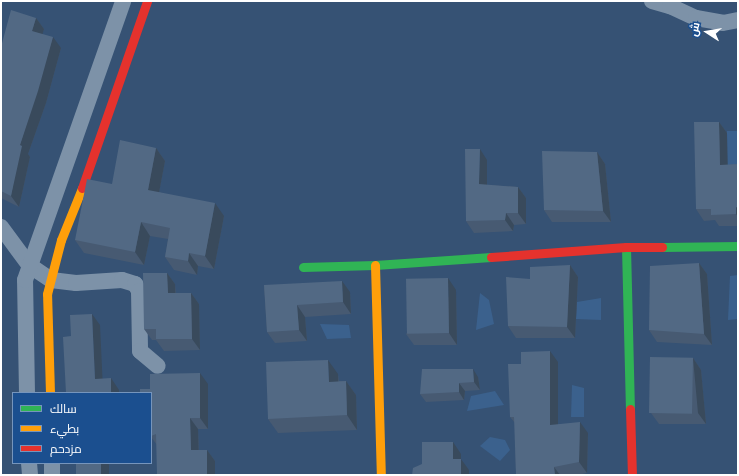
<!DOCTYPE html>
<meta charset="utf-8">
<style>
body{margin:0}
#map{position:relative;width:739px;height:476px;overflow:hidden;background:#365274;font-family:Roboto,Cairo,sans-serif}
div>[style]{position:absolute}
.water>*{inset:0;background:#3b618d;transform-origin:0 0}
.street>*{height:16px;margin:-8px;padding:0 8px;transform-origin:8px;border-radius:8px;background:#7d92a8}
.fast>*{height:9px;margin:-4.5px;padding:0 4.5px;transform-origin:4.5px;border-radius:4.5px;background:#30b455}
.slow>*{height:9px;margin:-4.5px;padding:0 4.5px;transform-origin:4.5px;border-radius:4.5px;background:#ff9f0a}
.jam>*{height:9px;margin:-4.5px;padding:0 4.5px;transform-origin:4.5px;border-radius:4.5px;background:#e5322d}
.wall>*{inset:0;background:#475a72}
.shaded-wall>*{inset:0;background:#394a5c}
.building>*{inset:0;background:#526984;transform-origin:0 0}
span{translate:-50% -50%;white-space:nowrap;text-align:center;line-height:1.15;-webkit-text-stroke:3px #1b4f8f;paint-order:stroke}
.frame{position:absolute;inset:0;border:2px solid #fff;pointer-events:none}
.legend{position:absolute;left:12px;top:392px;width:140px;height:72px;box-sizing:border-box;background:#1b4f8f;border:1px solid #7695bc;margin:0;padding:5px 7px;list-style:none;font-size:12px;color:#fff}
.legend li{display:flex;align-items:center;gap:8px;height:20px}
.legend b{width:20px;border:1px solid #7695bc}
.north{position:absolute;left:687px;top:12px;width:40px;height:40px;-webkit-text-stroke:3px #1b4f8f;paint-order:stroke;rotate:282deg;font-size:11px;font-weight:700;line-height:16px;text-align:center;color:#fff}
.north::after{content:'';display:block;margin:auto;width:14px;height:18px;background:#fff;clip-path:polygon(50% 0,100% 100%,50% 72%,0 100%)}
</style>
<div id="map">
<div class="water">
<i style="left:738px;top:131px;width:45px;height:11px;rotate:90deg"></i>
<i style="clip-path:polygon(738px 275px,738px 319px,728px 320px,730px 276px)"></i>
<i style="clip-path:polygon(480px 293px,489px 300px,494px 324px,476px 330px)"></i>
<i style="clip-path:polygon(601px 298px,601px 320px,576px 319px,577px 302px)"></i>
<i style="clip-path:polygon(320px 324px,349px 325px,351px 338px,327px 339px)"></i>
<i style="clip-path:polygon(572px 385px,584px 388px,584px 417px,571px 417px)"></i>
<i style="clip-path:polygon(495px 391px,504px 405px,467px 411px,471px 396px)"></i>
<i style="clip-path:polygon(490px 437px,505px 440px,510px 450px,500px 461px,480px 446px)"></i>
</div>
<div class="street">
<i style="left:652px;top:1px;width:19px;rotate:16deg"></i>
<i style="left:670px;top:6px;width:29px;rotate:25deg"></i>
<i style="left:696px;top:18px;width:27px;rotate:10deg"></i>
<i style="left:723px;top:23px;width:15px;rotate:-11deg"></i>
<i style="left:1px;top:227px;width:47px;rotate:53.6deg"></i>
<i style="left:29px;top:265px;width:27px;rotate:34deg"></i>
<i style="left:51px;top:280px;width:25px;rotate:7deg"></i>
<i style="left:76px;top:283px;width:46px;rotate:-3.7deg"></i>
<i style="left:122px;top:280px;width:14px;rotate:17deg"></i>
<i style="left:135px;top:284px;width:8px;rotate:60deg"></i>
<i style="left:139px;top:291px;width:60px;rotate:89deg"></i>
<i style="left:140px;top:351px;width:23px;rotate:40deg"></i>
<i style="left:27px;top:393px;width:113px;rotate:-91deg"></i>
<i style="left:25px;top:280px;width:296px;rotate:-70.6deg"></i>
<i style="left:29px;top:463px;width:12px;rotate:85deg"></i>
<i style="left:52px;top:463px;width:12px;rotate:90deg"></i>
</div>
<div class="fast">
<i style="left:626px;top:247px;width:162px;rotate:88.6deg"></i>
<i style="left:662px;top:247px;width:76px;rotate:-0.8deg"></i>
<i style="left:303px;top:267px;width:72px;rotate:-1.6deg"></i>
<i style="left:375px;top:265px;width:116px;rotate:-3.9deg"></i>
</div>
<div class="slow">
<i style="left:375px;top:265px;width:210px;rotate:88.4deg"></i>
<i style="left:50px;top:393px;width:99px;rotate:-91.7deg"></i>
<i style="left:47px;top:294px;width:56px;rotate:-75.5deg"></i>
<i style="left:61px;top:240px;width:56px;rotate:-68deg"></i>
</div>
<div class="jam">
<i style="left:82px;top:188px;width:198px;rotate:-70.8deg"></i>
<i style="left:491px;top:257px;width:135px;rotate:-4.2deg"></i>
<i style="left:626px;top:247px;width:36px"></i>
<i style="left:630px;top:409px;width:66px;rotate:88.3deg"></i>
</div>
<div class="wall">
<i style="clip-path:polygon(36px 18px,44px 29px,42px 34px,61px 48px,46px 103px,28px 154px,30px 157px,19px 207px,1px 198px,1px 47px)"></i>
<i style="clip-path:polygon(719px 122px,727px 133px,727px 165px,738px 164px,738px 226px,719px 226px,715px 220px,704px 221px,696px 209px)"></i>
<i style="clip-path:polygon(156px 148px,165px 161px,159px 192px,224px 216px,214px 269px,198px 266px,197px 275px,174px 270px,165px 257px,168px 239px,150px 236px,144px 265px,84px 253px,75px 240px,112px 184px)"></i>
<i style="clip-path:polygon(597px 152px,605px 164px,611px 222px,552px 222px,544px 210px)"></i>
<i style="clip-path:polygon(487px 160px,487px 185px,518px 187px,526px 198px,526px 224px,514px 225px,513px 231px,474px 233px,466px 221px)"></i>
<i style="clip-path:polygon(699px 263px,707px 274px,712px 345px,657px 342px,649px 330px)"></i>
<i style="clip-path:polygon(570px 265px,578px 277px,575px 338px,516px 338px,508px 326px,530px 279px)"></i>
<i style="clip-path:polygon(167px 273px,175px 284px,176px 293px,191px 293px,199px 304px,200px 350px,164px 351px,156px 340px,152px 340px,144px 329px)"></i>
<i style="clip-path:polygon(264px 285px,350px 292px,351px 314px,305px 317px,307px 341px,275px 343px,267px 332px)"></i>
<i style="clip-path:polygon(456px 290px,457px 345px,414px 345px,406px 334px)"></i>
<i style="clip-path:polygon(693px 358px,701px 370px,706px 424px,659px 424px,651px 413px)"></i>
<i style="clip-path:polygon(558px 362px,558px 424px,588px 433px,587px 473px,579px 475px,516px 475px,515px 423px,510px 417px)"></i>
<i style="clip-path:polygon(338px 374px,339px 381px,346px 381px,356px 395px,357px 430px,278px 433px,268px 419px)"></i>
<i style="clip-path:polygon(478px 377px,480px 390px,465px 391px,464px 400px,426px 402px,420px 394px)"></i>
<i style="clip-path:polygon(208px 384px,208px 429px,198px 429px,199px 450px,207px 450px,215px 461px,215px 475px,157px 475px,157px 445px,151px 437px,151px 393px,150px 389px)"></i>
</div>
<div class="shaded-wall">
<i style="clip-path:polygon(36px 18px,44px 29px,40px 42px,32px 31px)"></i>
<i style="clip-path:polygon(53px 37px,61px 48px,46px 103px,28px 154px,30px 157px,19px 207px,11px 196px,20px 145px)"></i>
<i style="clip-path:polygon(719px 122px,727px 133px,728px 176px,720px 165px)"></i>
<i style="clip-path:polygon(156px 148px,165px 161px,157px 203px,148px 190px)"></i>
<i style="clip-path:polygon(480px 149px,487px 160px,487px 196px,479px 184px)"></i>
<i style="clip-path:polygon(597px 152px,605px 164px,611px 222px,603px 211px)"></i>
<i style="clip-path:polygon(518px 187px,526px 198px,526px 224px,518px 213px)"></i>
<i style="clip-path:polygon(215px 203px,224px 216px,214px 269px,205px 256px)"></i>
<i style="clip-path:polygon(736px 207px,738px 209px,738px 217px,736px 214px)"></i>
<i style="clip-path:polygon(506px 213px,514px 225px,513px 231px,505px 220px)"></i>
<i style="clip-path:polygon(141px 222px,150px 236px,144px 265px,135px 252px)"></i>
<i style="clip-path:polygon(189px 253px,198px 266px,197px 275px,188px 261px)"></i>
<i style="clip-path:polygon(699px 263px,707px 274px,712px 345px,704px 334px)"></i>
<i style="clip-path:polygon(570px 265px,578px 277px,575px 338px,567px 327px)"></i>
<i style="clip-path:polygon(167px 273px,175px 284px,176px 305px,168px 293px)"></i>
<i style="clip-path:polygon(448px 278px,456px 290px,457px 345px,449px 333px)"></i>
<i style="clip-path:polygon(342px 281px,350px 292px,351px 314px,343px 302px)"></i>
<i style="clip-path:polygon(191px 293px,199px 304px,200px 350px,192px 339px)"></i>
<i style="clip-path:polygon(297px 305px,305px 317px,307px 341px,299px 330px)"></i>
<i style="clip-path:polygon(92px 314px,100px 325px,103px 390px,95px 379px)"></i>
<i style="clip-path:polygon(550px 351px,558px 362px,558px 437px,550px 425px)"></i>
<i style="clip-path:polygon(693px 358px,701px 370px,706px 424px,698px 413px)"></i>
<i style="clip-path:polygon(328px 360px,338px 374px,339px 396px,329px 382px)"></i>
<i style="clip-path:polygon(473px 369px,478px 377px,480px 390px,474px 382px)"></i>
<i style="clip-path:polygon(200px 373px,208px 384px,208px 429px,200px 418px)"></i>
<i style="clip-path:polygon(111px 378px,119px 390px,119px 393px,111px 393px)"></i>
<i style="clip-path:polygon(346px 381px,356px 395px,357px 430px,347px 415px)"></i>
<i style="clip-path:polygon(459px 383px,465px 391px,464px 400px,459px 392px)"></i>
<i style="clip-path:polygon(190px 418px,198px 429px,199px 461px,191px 450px)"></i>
<i style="clip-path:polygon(580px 422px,588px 433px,587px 473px,579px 462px)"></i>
<i style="clip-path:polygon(453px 442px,461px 454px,461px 459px,469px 470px,469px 475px,461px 475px,453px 459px)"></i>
<i style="clip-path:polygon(207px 450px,215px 461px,215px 475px,207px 475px)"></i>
<i style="clip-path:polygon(101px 463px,108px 463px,109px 465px,109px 475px,101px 475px)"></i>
<i style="clip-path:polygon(554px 467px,560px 475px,555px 475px)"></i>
</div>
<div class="building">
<i style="clip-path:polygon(11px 10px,36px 18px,32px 31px,53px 37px,38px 91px,20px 145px,22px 146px,11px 196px,1px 191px,1px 47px)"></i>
<i style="clip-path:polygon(694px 122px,719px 122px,720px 165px,738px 164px,738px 207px,736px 207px,736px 214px,711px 215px,711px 209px,696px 209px)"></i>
<i style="clip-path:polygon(120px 140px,156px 148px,148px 190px,215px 203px,205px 256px,189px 253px,188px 261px,165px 257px,170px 228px,141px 222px,135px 252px,75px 240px,87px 179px,112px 184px)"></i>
<i style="clip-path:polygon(465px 149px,480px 149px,479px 184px,518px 187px,518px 213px,506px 213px,505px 220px,466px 221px)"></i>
<i style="clip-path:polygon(542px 151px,597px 152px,603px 211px,544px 210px)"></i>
<i style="clip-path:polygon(699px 263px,704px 334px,649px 330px,650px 266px)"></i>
<i style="clip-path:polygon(570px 265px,567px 327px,508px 326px,506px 277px,530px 279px,530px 267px)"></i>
<i style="clip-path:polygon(143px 273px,167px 273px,168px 293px,191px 293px,192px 339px,156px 339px,156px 329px,144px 329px)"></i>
<i style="left:448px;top:278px;width:55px;height:42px;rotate:89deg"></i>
<i style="clip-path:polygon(342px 281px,343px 302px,297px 305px,299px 330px,267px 332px,264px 285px)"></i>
<i style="clip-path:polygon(92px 314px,95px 379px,111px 378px,111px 393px,66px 393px,63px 337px,71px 336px,70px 315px)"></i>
<i style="clip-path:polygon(550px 351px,550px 425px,580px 422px,579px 462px,554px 467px,555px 475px,516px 475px,514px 417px,510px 417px,508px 364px,521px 364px,521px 352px)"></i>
<i style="left:650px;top:357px;width:43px;height:56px;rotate:1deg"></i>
<i style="clip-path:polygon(328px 360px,329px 382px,346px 381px,347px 415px,268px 419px,266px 362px)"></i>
<i style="clip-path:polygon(422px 369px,473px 369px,474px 382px,459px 383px,459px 392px,420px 394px)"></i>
<i style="clip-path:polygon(200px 373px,200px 418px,190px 418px,191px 450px,207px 450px,207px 475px,157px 475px,156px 434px,151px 436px,151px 393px,140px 393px,140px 389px,150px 389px,150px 374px)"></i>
<i style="clip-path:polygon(422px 442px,453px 442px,453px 459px,461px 459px,461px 475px,412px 475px,413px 468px,422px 464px)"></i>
<i style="clip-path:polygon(76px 463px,101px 463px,101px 475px,117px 475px,76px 475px)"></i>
</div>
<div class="frame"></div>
<ul class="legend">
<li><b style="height:5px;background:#30b455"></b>سالك</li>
<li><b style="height:5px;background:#ff9f0a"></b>بطيء</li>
<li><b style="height:5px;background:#e5322d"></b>مزدحم</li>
</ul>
<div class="north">ش</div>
</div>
